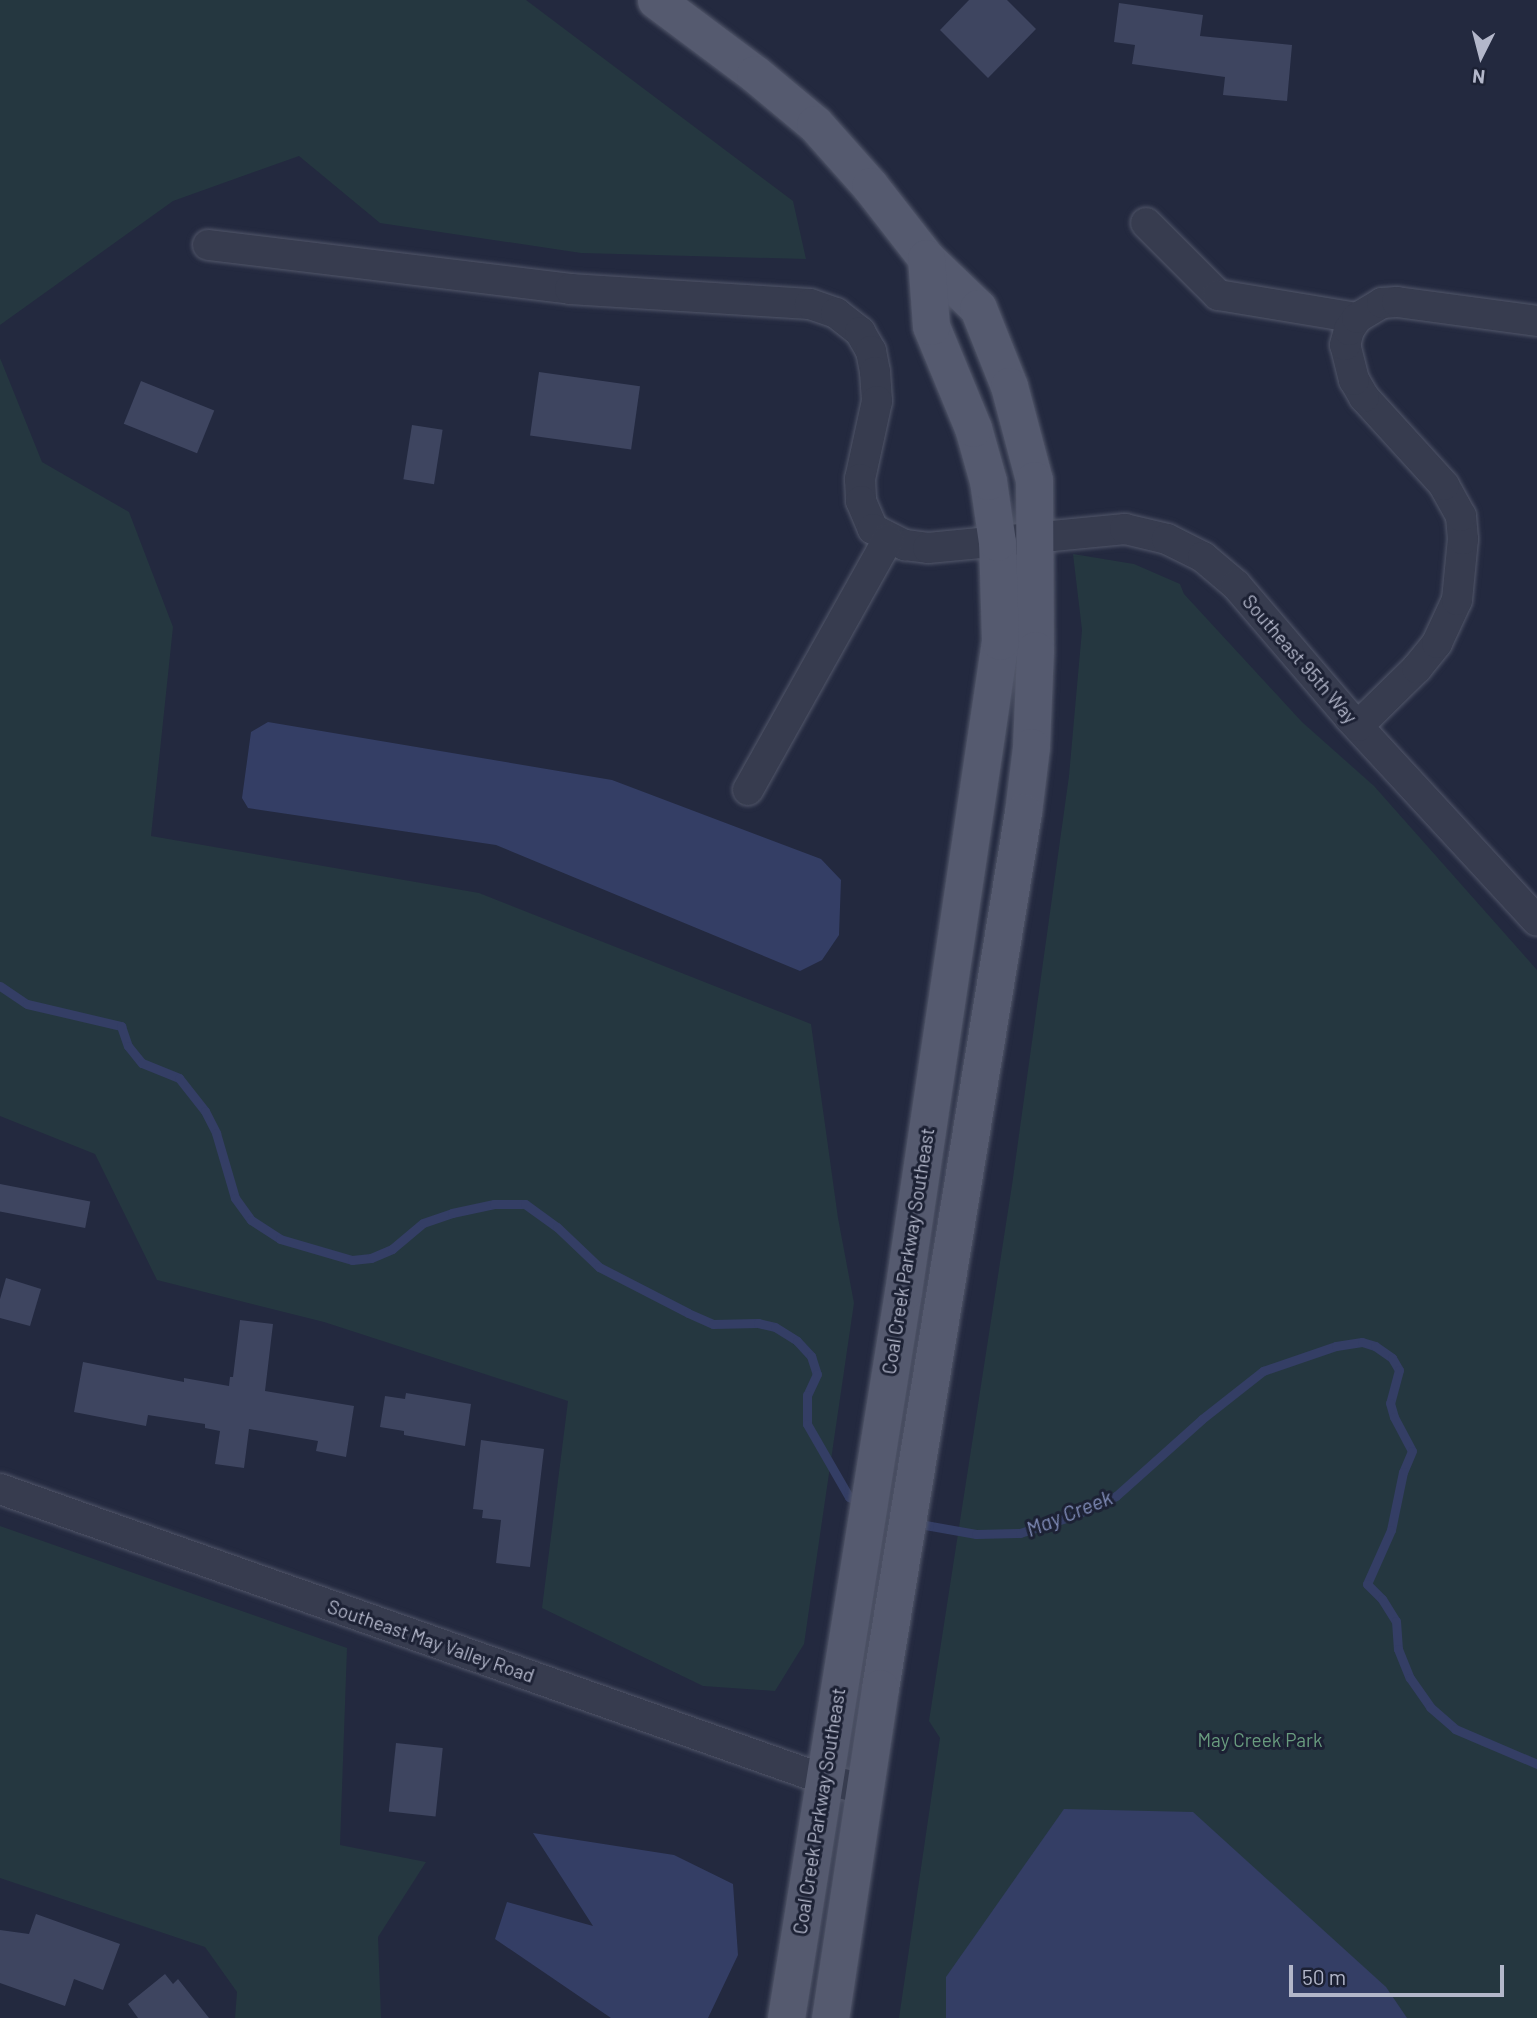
<!DOCTYPE html>
<style>
body{margin:0}
#map{position:relative;width:1537px;height:2018px;overflow:hidden;background:#23293f;font-family:Barlow,sans-serif}
div>[style]{position:absolute}
.green>*{inset:0;background:#253740}
.water>*{inset:0;background:#343e65}
.stream>*{height:9px;margin:-4.5px;padding:0 4.5px;transform-origin:4.5px;border-radius:4.5px;background:#343e65}
.building>*{inset:0;background:#3e4560;transform-origin:0 0}
.roads{filter:drop-shadow(0 0 2px #52576a) drop-shadow(0 0 2px #52576a)}
.minor>*{height:30px;margin:-15px;padding:0 15px;transform-origin:15px;border-radius:15px;background:#373c4f}
.major>*{height:37px;margin:-18.5px;padding:0 18.5px;transform-origin:18.5px;border-radius:18.5px;background:#555a6f}
span{translate:-50% -50%;white-space:nowrap;text-align:center;line-height:1.15;-webkit-text-stroke:6px #1c2134;paint-order:stroke}
.street-label{font-size:19px;color:#b3b7ca}
.park-label{font-size:19px;color:#699c7f}
.water-label{font-size:21px;color:#808cb8;font-style:italic}
.north{position:absolute;left:1446px;top:21px;width:70px;height:70px;-webkit-text-stroke:5px #1c2134;paint-order:stroke;rotate:186deg;font-size:19px;font-weight:700;line-height:28px;text-align:center;color:#b3b7ca}
.north::after{content:'';display:block;margin:auto;width:24px;height:32px;background:#b3b7ca;clip-path:polygon(50% 0,100% 100%,50% 72%,0 100%)}
.scale{position:absolute;left:1289px;top:1965px;width:215px;height:32px;box-sizing:border-box;border:4px solid #b3b7ca;border-top:0;padding-left:9px;font-size:21px;line-height:24px;white-space:nowrap;color:#b3b7ca;-webkit-text-stroke:5px #1c2134;paint-order:stroke}
</style>
<div id="map">
<div class="green">
<i style="clip-path:polygon(0 0,526px 0,793px 201px,806px 259px,581px 253px,380px 223px,299px 156px,173px 201px,0 325px)"></i>
<i style="clip-path:polygon(0 358px,42px 462px,129px 512px,173px 627px,151px 836px,479px 893px,811px 1024px,838px 1218px,854px 1303px,804px 1644px,775px 1691px,703px 1686px,542px 1608px,568px 1401px,324px 1322px,157px 1280px,95px 1154px,0 1116px)"></i>
<i style="clip-path:polygon(1073px 554px,1134px 564px,1180px 584px,1184px 594px,1302px 722px,1374px 786px,1537px 970px,1537px 2018px,899px 2018px,940px 1738px,929px 1721px,1012px 1185px,1069px 776px,1082px 630px)"></i>
<i style="clip-path:polygon(0 1526px,347px 1648px,340px 1845px,426px 1862px,378px 1937px,381px 2018px,235px 2018px,237px 1992px,205px 1947px,0 1878px)"></i>
</div>
<div class="water">
<i style="clip-path:polygon(268px 722px,612px 780px,821px 859px,841px 880px,839px 935px,822px 960px,800px 971px,496px 845px,248px 808px,242px 798px,251px 732px)"></i>
<i style="clip-path:polygon(1064px 1809px,1193px 1812px,1386px 1987px,1407px 2018px,946px 2018px,946px 1977px)"></i>
<i style="clip-path:polygon(533px 1833px,674px 1855px,733px 1884px,738px 1955px,708px 2018px,611px 2018px,495px 1939px,507px 1902px,593px 1926px)"></i>
</div>
<div class="stream">
<i style="left:0;top:986px;width:32px;rotate:34deg"></i>
<i style="left:27px;top:1004px;width:97px;rotate:13.2deg"></i>
<i style="left:121px;top:1026px;width:21px;rotate:71deg"></i>
<i style="left:128px;top:1046px;width:22px;rotate:51deg"></i>
<i style="left:142px;top:1063px;width:40px;rotate:22deg"></i>
<i style="left:179px;top:1078px;width:42px;rotate:51.8deg"></i>
<i style="left:205px;top:1111px;width:25px;rotate:63deg"></i>
<i style="left:216px;top:1133px;width:68px;rotate:73.7deg"></i>
<i style="left:235px;top:1198px;width:27px;rotate:54deg"></i>
<i style="left:251px;top:1220px;width:35px;rotate:33deg"></i>
<i style="left:280px;top:1239px;width:75px;rotate:16.3deg"></i>
<i style="left:352px;top:1260px;width:19px;rotate:-6deg"></i>
<i style="left:371px;top:1258px;width:23px;rotate:-23deg"></i>
<i style="left:392px;top:1249px;width:40px;rotate:-40deg"></i>
<i style="left:423px;top:1223px;width:31px;rotate:-19deg"></i>
<i style="left:452px;top:1213px;width:43px;rotate:-12.1deg"></i>
<i style="left:494px;top:1204px;width:31px"></i>
<i style="left:525px;top:1204px;width:39px;rotate:36deg"></i>
<i style="left:557px;top:1227px;width:58px;rotate:43.6deg"></i>
<i style="left:599px;top:1267px;width:100px;rotate:27.3deg"></i>
<i style="left:688px;top:1313px;width:27px;rotate:24deg"></i>
<i style="left:713px;top:1324px;width:45px;rotate:-1.3deg"></i>
<i style="left:758px;top:1323px;width:17px;rotate:13deg"></i>
<i style="left:775px;top:1327px;width:26px;rotate:32deg"></i>
<i style="left:797px;top:1341px;width:21px;rotate:47deg"></i>
<i style="left:811px;top:1356px;width:19px;rotate:72deg"></i>
<i style="left:817px;top:1374px;width:23px;rotate:115deg"></i>
<i style="left:807px;top:1395px;width:29px;rotate:90deg"></i>
<i style="left:807px;top:1424px;width:84px;rotate:60.1deg"></i>
<i style="left:849px;top:1497px;width:13px;rotate:27deg"></i>
<i style="left:914px;top:1523px;width:63px;rotate:10.1deg"></i>
<i style="left:976px;top:1534px;width:44px;rotate:-1.3deg"></i>
<i style="left:1020px;top:1533px;width:58px;rotate:-18.1deg"></i>
<i style="left:1075px;top:1515px;width:45px;rotate:-24.9deg"></i>
<i style="left:1116px;top:1496px;width:115px;rotate:-41.8deg"></i>
<i style="left:1202px;top:1419px;width:78px;rotate:-38.2deg"></i>
<i style="left:1263px;top:1371px;width:77px;rotate:-18.9deg"></i>
<i style="left:1336px;top:1346px;width:26px;rotate:-9deg"></i>
<i style="left:1362px;top:1342px;width:14px;rotate:17deg"></i>
<i style="left:1375px;top:1346px;width:21px;rotate:35deg"></i>
<i style="left:1392px;top:1358px;width:14px;rotate:60deg"></i>
<i style="left:1399px;top:1370px;width:34px;rotate:105deg"></i>
<i style="left:1390px;top:1403px;width:15px;rotate:74deg"></i>
<i style="left:1394px;top:1417px;width:38px;rotate:62deg"></i>
<i style="left:1412px;top:1451px;width:23px;rotate:113deg"></i>
<i style="left:1403px;top:1472px;width:59px;rotate:101.7deg"></i>
<i style="left:1391px;top:1530px;width:59px;rotate:114deg"></i>
<i style="left:1367px;top:1584px;width:21px;rotate:45deg"></i>
<i style="left:1382px;top:1599px;width:26px;rotate:58deg"></i>
<i style="left:1396px;top:1621px;width:28px;rotate:86deg"></i>
<i style="left:1398px;top:1649px;width:31px;rotate:68deg"></i>
<i style="left:1410px;top:1678px;width:35px;rotate:55deg"></i>
<i style="left:1430px;top:1707px;width:33px;rotate:41deg"></i>
<i style="left:1455px;top:1729px;width:89px;rotate:23.1deg"></i>
</div>
<div class="building">
<i style="clip-path:polygon(969px 0,1007px 0,1036px 29px,988px 78px,940px 30px)"></i>
<i style="clip-path:polygon(1119px 3px,1203px 15px,1200px 36px,1292px 45px,1287px 101px,1223px 95px,1225px 77px,1132px 64px,1135px 45px,1114px 42px)"></i>
<i style="left:539px;top:372px;width:102px;height:64px;rotate:8deg"></i>
<i style="left:141px;top:381px;width:79px;height:46px;rotate:22deg"></i>
<i style="left:412px;top:425px;width:31px;height:55px;rotate:9deg"></i>
<i style="left:0;top:1184px;width:92px;height:27px;rotate:11deg"></i>
<i style="clip-path:polygon(6px 1278px,41px 1289px,30px 1326px,0 1318px,0 1299px)"></i>
<i style="clip-path:polygon(240px 1320px,273px 1324px,265px 1391px,354px 1406px,346px 1457px,316px 1451px,318px 1441px,249px 1429px,244px 1468px,215px 1464px,220px 1431px,205px 1428px,205px 1424px,148px 1415px,146px 1426px,74px 1412px,83px 1362px,184px 1382px,184px 1378px,229px 1386px,230px 1377px,233px 1377px)"></i>
<i style="clip-path:polygon(406px 1393px,471px 1404px,465px 1446px,404px 1435px,404px 1431px,380px 1427px,385px 1396px,405px 1399px)"></i>
<i style="clip-path:polygon(481px 1440px,544px 1449px,530px 1567px,496px 1563px,501px 1520px,482px 1518px,483px 1510px,473px 1509px)"></i>
<i style="left:396px;top:1743px;width:47px;height:69px;rotate:6deg"></i>
<i style="clip-path:polygon(36px 1914px,120px 1944px,103px 1990px,74px 1979px,65px 2006px,0 1983px,0 1930px,29px 1934px)"></i>
<i style="clip-path:polygon(165px 1974px,173px 1984px,178px 1979px,209px 2018px,138px 2018px,128px 2004px)"></i>
</div>
<div class="roads">
<div class="minor">
<i style="left:1146px;top:223px;width:102px;rotate:45deg"></i>
<i style="left:1218px;top:295px;width:141px;rotate:9.4deg"></i>
<i style="left:208px;top:245px;width:365px;rotate:6.9deg"></i>
<i style="left:570px;top:289px;width:240px;rotate:3.6deg"></i>
<i style="left:810px;top:304px;width:28px;rotate:19deg"></i>
<i style="left:836px;top:313px;width:31px;rotate:38deg"></i>
<i style="left:860px;top:332px;width:22px;rotate:60deg"></i>
<i style="left:871px;top:351px;width:21px;rotate:79deg"></i>
<i style="left:875px;top:372px;width:29px;rotate:86deg"></i>
<i style="left:877px;top:401px;width:80px;rotate:102.3deg"></i>
<i style="left:860px;top:479px;width:22px;rotate:87deg"></i>
<i style="left:861px;top:501px;width:30px;rotate:67deg"></i>
<i style="left:873px;top:529px;width:36px;rotate:27deg"></i>
<i style="left:905px;top:545px;width:23px;rotate:7deg"></i>
<i style="left:928px;top:548px;width:198px;rotate:-5.5deg"></i>
<i style="left:1125px;top:529px;width:43px;rotate:13.4deg"></i>
<i style="left:1167px;top:539px;width:40px;rotate:26.6deg"></i>
<i style="left:1203px;top:557px;width:43px;rotate:40.3deg"></i>
<i style="left:1236px;top:585px;width:174px;rotate:49.4deg"></i>
<i style="left:1349px;top:717px;width:277px;rotate:47.3deg"></i>
<i style="left:1358px;top:726px;width:83px;rotate:-44.5deg"></i>
<i style="left:1417px;top:668px;width:32px;rotate:-51deg"></i>
<i style="left:1437px;top:643px;width:47px;rotate:-65.1deg"></i>
<i style="left:1457px;top:600px;width:61px;rotate:-84.4deg"></i>
<i style="left:1463px;top:539px;width:23px;rotate:-95deg"></i>
<i style="left:1461px;top:516px;width:35px;rotate:-119deg"></i>
<i style="left:1444px;top:485px;width:119px;rotate:-132.3deg"></i>
<i style="left:1364px;top:397px;width:20px;rotate:-120deg"></i>
<i style="left:1354px;top:380px;width:36px;rotate:-104deg"></i>
<i style="left:1345px;top:345px;width:16px;rotate:-75deg"></i>
<i style="left:1349px;top:330px;width:14px;rotate:-56deg"></i>
<i style="left:1357px;top:318px;width:29px;rotate:-31deg"></i>
<i style="left:1382px;top:303px;width:15px;rotate:-4deg"></i>
<i style="left:1397px;top:302px;width:141px;rotate:7.7deg"></i>
<i style="left:748px;top:790px;width:287px;rotate:-60.8deg"></i>
<i style="left:0;top:1489px;width:873px;rotate:19.41deg"></i>
<i style="left:823px;top:1779px;width:42px;rotate:13.7deg"></i>
</div>
<div class="major">
<i style="left:656px;top:0;width:124px;rotate:36.8deg"></i>
<i style="left:755px;top:74px;width:78px;rotate:39.8deg"></i>
<i style="left:815px;top:124px;width:83px;rotate:48.4deg"></i>
<i style="left:870px;top:186px;width:91px;rotate:52.1deg"></i>
<i style="left:926px;top:258px;width:72px;rotate:43.9deg"></i>
<i style="left:978px;top:308px;width:84px;rotate:68.3deg"></i>
<i style="left:1009px;top:386px;width:97px;rotate:75.1deg"></i>
<i style="left:1034px;top:480px;width:170px;rotate:89.7deg"></i>
<i style="left:1035px;top:650px;width:97px;rotate:92.4deg"></i>
<i style="left:1031px;top:747px;width:65px;rotate:97deg"></i>
<i style="left:1023px;top:812px;width:888px;rotate:99.27deg"></i>
<i style="left:880px;top:1688px;width:334px;rotate:98.6deg"></i>
<i style="left:786px;top:2018px;width:735px;rotate:-80.85deg"></i>
<i style="left:903px;top:1292px;width:658px;rotate:-81.53deg"></i>
<i style="left:1000px;top:641px;width:99px;rotate:-91.7deg"></i>
<i style="left:997px;top:542px;width:62px;rotate:-98.4deg"></i>
<i style="left:988px;top:481px;width:55px;rotate:-105.8deg"></i>
<i style="left:973px;top:428px;width:110px;rotate:-112.4deg"></i>
<i style="left:931px;top:326px;width:68px;rotate:-94.2deg"></i>
</div>
</div>
<div class="street-label">
<span style="left:1300px;top:659px;rotate:49deg">Southeast 95th Way</span>
<span style="left:908px;top:1251px;rotate:-81deg">Coal Creek Parkway Southeast</span>
<span style="left:431px;top:1641px;rotate:19deg">Southeast May Valley Road</span>
<span style="left:819px;top:1811px;rotate:-81deg">Coal Creek Parkway Southeast</span>
</div>
<div class="park-label">
<span style="left:1260px;top:1740px">May Creek Park</span>
</div>
<div class="water-label">
<span style="left:1069px;top:1513px;rotate:-22deg">May Creek</span>
</div>
<div class="north">N</div>
<div class="scale">50 m</div>
</div>
